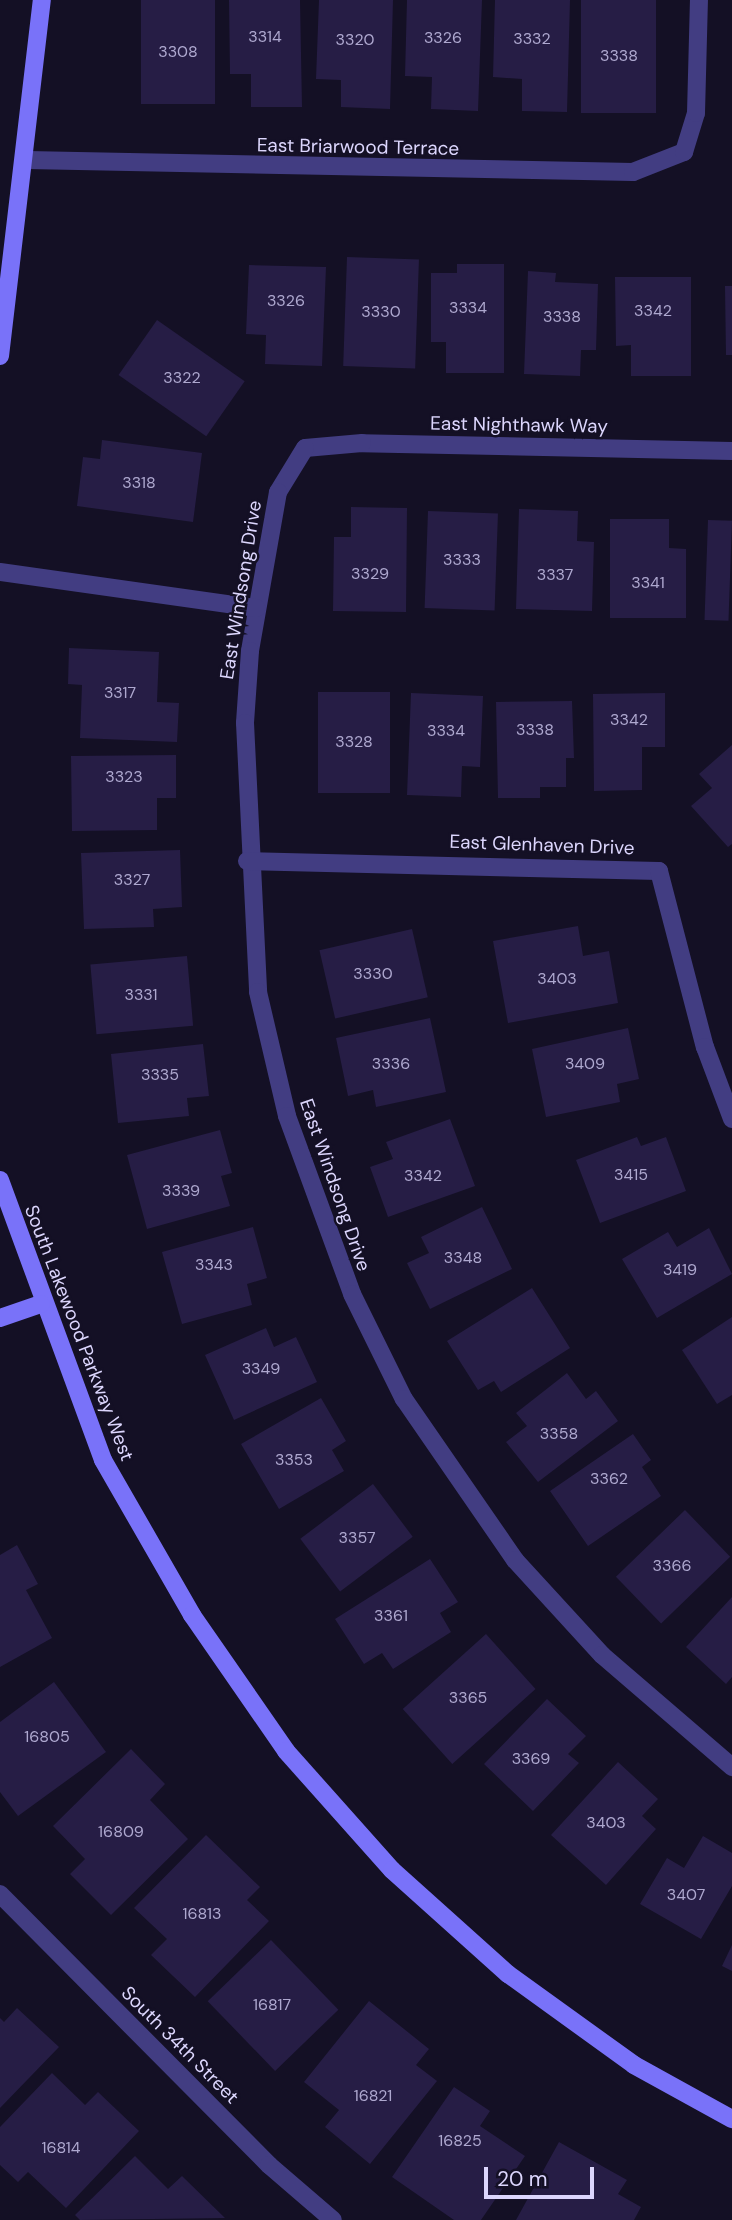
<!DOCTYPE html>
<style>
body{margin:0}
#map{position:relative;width:732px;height:2220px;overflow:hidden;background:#141025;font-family:"DM Sans",sans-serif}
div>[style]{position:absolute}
.building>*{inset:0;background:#261d45;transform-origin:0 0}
.street>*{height:18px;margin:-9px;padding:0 9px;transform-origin:9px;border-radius:9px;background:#423d82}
.secondary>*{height:18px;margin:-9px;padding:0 9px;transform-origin:9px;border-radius:9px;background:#7972f9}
span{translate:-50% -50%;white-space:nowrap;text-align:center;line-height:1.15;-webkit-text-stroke:5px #141025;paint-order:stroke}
.number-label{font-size:16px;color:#aea8cf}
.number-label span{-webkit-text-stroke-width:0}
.street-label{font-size:19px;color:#dcd6fd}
.scale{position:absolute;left:484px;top:2167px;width:110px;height:32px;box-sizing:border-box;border:4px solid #dcd6fd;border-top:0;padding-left:9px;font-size:21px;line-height:24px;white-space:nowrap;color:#dcd6fd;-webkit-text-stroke:5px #141025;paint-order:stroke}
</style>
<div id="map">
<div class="building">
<i style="left:141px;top:0;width:74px;height:104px"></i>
<i style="clip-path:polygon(229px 0,300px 0,302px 107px,251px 107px,251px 74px,230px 74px)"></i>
<i style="clip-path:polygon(319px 0,393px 0,390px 109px,341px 107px,341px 80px,316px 79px)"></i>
<i style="clip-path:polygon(407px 0,482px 0,478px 111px,431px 109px,432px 77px,405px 76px)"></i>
<i style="clip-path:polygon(495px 0,570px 0,567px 112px,522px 111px,522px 79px,493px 77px)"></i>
<i style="left:581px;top:0;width:75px;height:113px"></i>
<i style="left:347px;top:257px;width:72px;height:109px;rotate:2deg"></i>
<i style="clip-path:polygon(457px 264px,504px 264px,504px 373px,446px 373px,446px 342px,431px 342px,431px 273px,457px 273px)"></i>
<i style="clip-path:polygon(249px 265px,326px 267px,322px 366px,265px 364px,266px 335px,246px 334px)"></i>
<i style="clip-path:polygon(528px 271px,556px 273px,555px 282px,598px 284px,596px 350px,581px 350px,580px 376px,524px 374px)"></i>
<i style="clip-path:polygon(615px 277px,691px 277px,691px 376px,631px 376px,631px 345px,616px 346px)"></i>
<i style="clip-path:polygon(725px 286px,732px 286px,732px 355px,726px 355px)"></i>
<i style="left:157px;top:320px;width:107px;height:67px;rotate:35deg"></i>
<i style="clip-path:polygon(102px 440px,202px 453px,193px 522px,77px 506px,83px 457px,100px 459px)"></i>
<i style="clip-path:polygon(351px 507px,407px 508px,406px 612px,333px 611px,334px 537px,351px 537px)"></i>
<i style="clip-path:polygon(519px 509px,578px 511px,577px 541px,594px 542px,592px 611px,516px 609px)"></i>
<i style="left:428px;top:511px;width:70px;height:97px;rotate:2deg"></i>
<i style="clip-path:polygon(610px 519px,669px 519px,669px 548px,686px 549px,686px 618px,610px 618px)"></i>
<i style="left:708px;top:520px;width:24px;height:100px;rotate:2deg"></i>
<i style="clip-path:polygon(69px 648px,159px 652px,157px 702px,179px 703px,177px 742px,80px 738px,82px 685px,68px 684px)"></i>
<i style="left:318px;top:692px;width:72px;height:101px"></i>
<i style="clip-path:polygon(411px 693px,483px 696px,480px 767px,462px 766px,461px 797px,407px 795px)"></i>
<i style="clip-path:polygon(665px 693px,665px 747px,642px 747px,642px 790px,594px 791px,593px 694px)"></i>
<i style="clip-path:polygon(572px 701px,574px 758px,566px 758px,566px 787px,540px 787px,540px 798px,498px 798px,496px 702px)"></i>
<i style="clip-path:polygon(732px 745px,732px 844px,728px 847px,691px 806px,712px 788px,699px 774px)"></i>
<i style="clip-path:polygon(176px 755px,176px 798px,157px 798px,157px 830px,72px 831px,71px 756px)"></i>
<i style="clip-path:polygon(180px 850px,182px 907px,153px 909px,154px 927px,84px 929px,81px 853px)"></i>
<i style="clip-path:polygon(578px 926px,583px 956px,609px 951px,618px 1003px,508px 1023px,493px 941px)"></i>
<i style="left:412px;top:929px;width:70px;height:95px;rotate:77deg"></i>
<i style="left:187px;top:956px;width:70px;height:97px;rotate:85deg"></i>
<i style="clip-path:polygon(430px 1018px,446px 1092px,376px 1107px,373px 1090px,348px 1096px,336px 1038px)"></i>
<i style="clip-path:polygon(628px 1028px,639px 1079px,617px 1084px,620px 1102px,546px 1117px,532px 1049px)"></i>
<i style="clip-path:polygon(203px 1044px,209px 1096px,187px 1098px,189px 1116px,118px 1123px,111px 1054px)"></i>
<i style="clip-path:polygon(450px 1119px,475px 1186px,388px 1217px,370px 1167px,393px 1159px,386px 1142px)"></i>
<i style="clip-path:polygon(220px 1130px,232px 1173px,221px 1176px,230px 1206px,147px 1229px,127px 1155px)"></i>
<i style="clip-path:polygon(637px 1137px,641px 1146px,666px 1137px,686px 1191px,600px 1223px,576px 1160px)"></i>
<i style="clip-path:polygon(482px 1207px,512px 1269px,430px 1309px,407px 1263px,429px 1253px,421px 1237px)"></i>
<i style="clip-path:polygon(253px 1227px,267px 1278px,247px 1284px,252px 1305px,182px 1324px,162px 1252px)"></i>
<i style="clip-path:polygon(709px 1228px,732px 1274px,657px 1318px,622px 1259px,668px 1232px,677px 1247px)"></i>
<i style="clip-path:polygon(532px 1288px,570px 1348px,501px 1392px,494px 1381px,478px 1390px,447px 1341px)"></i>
<i style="clip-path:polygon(732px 1317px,732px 1395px,717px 1404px,682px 1350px)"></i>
<i style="clip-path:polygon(266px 1328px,274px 1347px,296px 1337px,317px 1382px,234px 1420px,205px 1355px)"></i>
<i style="clip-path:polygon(567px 1373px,586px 1399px,596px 1391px,618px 1421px,538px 1482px,506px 1442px,527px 1426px,516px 1413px)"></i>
<i style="clip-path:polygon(321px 1398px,346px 1441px,332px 1450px,344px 1471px,279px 1509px,241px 1444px)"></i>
<i style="clip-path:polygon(633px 1434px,651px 1460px,642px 1467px,661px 1496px,588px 1546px,550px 1491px)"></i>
<i style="left:373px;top:1484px;width:66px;height:91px;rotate:53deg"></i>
<i style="left:685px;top:1510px;width:65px;height:96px;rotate:46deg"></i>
<i style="clip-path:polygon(17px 1545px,38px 1584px,26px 1590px,52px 1638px,0 1667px,0 1555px)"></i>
<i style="clip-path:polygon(430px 1559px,458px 1602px,440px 1613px,451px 1632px,393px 1669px,382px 1653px,364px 1664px,335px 1619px)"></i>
<i style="clip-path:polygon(732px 1597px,732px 1677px,726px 1684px,686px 1647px)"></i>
<i style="left:486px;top:1634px;width:74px;height:112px;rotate:48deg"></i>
<i style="clip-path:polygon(54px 1682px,106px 1752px,18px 1816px,0 1792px,0 1722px)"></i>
<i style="clip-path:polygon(547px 1699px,586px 1736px,568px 1754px,579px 1763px,533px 1811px,484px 1764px)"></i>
<i style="clip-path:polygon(131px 1749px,165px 1784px,150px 1800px,188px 1839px,111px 1915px,70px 1874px,85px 1859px,53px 1826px)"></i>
<i style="clip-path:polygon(618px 1762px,658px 1799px,642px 1816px,656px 1829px,606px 1885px,551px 1835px)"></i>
<i style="clip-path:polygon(206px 1835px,260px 1887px,247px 1900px,269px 1921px,195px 1997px,151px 1955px,167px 1939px,134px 1908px)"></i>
<i style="clip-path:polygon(703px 1836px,732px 1853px,732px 1886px,701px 1939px,640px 1904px,667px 1858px,684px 1868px)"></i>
<i style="left:271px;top:1940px;width:97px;height:88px;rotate:46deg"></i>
<i style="clip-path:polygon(732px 1945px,732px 1971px,722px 1966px)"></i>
<i style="clip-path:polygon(369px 2001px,429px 2049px,416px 2065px,437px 2081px,370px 2164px,325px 2127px,339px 2110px,304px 2082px)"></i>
<i style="clip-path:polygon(17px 2008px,59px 2047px,0 2108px,0 2018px,4px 2022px)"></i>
<i style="clip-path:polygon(52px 2073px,85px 2105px,98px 2092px,139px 2131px,66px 2208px,28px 2172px,18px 2182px,0 2165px,0 2127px)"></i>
<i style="clip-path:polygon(454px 2087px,490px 2111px,480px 2126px,525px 2156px,481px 2220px,454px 2220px,392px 2177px)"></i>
<i style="clip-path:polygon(559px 2142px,627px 2180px,618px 2194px,641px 2207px,634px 2220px,516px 2220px)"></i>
<i style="clip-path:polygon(135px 2156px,168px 2189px,182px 2176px,225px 2218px,80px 2220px,75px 2215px)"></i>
</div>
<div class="street">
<i style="left:27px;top:160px;width:606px;rotate:1.13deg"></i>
<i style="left:633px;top:172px;width:55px;rotate:-21.4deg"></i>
<i style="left:684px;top:152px;width:41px;rotate:-72.9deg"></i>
<i style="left:696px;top:113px;width:113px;rotate:-88.5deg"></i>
<i style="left:732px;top:451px;width:370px;rotate:-178.8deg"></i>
<i style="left:362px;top:443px;width:57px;rotate:175deg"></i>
<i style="left:305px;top:448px;width:52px;rotate:121.5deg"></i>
<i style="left:278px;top:492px;width:161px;rotate:100deg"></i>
<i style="left:250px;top:651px;width:72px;rotate:94deg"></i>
<i style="left:245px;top:723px;width:269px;rotate:87.2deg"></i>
<i style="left:258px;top:992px;width:127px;rotate:76.8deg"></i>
<i style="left:287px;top:1116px;width:189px;rotate:69.9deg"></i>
<i style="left:352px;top:1294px;width:117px;rotate:63.7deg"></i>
<i style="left:404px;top:1399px;width:196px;rotate:55.4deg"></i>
<i style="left:515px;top:1560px;width:129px;rotate:47.5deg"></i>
<i style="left:602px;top:1655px;width:172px;rotate:40.7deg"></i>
<i style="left:0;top:572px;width:259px;rotate:8deg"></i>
<i style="left:247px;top:861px;width:412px;rotate:1.4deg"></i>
<i style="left:659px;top:871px;width:182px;rotate:75.4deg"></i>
<i style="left:705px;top:1047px;width:77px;rotate:69.4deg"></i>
<i style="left:0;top:1894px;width:382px;rotate:45.2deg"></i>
<i style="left:269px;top:2165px;width:84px;rotate:40.7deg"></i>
</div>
<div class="secondary">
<i style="left:0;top:356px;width:358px;rotate:-83.3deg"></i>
<i style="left:0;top:1180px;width:298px;rotate:69.8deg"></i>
<i style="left:103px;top:1460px;width:179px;rotate:60.1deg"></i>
<i style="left:192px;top:1615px;width:165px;rotate:55.3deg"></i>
<i style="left:286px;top:1751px;width:159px;rotate:48.3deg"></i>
<i style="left:392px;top:1870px;width:156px;rotate:41.9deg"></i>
<i style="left:508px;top:1974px;width:155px;rotate:35.8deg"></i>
<i style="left:634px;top:2065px;width:112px;rotate:28.9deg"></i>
<i style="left:0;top:1318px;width:43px;rotate:-18.9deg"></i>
</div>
<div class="number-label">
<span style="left:265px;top:37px">3314</span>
<span style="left:443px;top:38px">3326</span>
<span style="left:532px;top:39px">3332</span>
<span style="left:355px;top:40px">3320</span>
<span style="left:178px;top:52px">3308</span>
<span style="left:619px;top:56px">3338</span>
<span style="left:286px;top:301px">3326</span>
<span style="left:468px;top:308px">3334</span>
<span style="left:653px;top:311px">3342</span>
<span style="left:381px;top:312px">3330</span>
<span style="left:562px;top:317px">3338</span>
<span style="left:182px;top:378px">3322</span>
<span style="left:139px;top:483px">3318</span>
<span style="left:462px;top:560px">3333</span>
<span style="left:370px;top:574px">3329</span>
<span style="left:555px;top:575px">3337</span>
<span style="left:648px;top:583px">3341</span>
<span style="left:120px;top:693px">3317</span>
<span style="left:629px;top:720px">3342</span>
<span style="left:535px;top:730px">3338</span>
<span style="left:446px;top:731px">3334</span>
<span style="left:354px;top:742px">3328</span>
<span style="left:124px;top:777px">3323</span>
<span style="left:132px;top:880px">3327</span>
<span style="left:373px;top:974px">3330</span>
<span style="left:557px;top:979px">3403</span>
<span style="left:141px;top:995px">3331</span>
<span style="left:391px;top:1064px">3336</span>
<span style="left:585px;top:1064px">3409</span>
<span style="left:160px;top:1075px">3335</span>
<span style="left:631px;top:1175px">3415</span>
<span style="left:423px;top:1176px">3342</span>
<span style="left:181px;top:1191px">3339</span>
<span style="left:463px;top:1258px">3348</span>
<span style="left:214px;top:1265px">3343</span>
<span style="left:680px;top:1270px">3419</span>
<span style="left:261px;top:1369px">3349</span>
<span style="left:559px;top:1434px">3358</span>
<span style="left:294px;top:1460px">3353</span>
<span style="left:609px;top:1479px">3362</span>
<span style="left:357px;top:1538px">3357</span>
<span style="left:672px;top:1566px">3366</span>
<span style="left:391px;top:1616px">3361</span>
<span style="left:468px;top:1698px">3365</span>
<span style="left:47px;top:1737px">16805</span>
<span style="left:531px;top:1759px">3369</span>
<span style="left:606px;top:1823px">3403</span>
<span style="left:121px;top:1832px">16809</span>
<span style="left:686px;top:1895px">3407</span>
<span style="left:202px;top:1914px">16813</span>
<span style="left:272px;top:2005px">16817</span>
<span style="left:373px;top:2096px">16821</span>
<span style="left:460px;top:2141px">16825</span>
<span style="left:61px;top:2148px">16814</span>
</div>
<div class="street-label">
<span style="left:358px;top:147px;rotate:1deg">East Briarwood Terrace</span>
<span style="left:519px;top:425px;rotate:1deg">East Nighthawk Way</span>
<span style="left:241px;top:590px;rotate:-81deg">East Windsong Drive</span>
<span style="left:542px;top:845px;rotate:2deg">East Glenhaven Drive</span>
<span style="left:335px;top:1185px;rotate:71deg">East Windsong Drive</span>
<span style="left:79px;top:1333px;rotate:69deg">South Lakewood Parkway West</span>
<span style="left:180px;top:2045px;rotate:45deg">South 34th Street</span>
</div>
<div class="scale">20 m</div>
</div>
